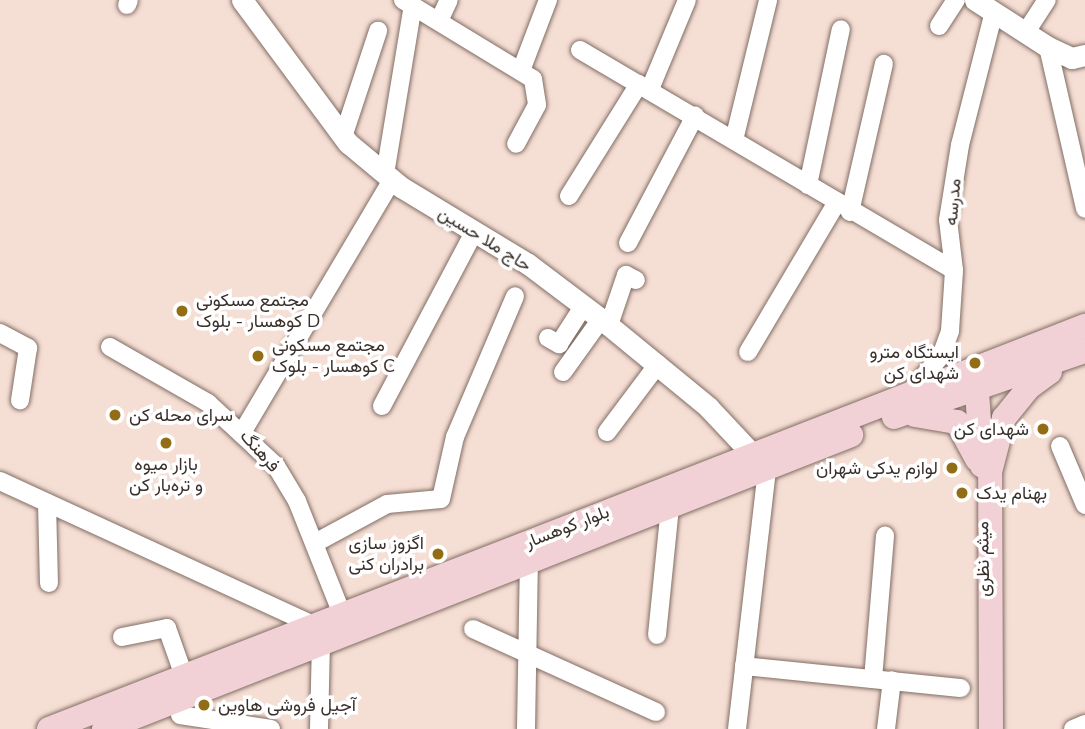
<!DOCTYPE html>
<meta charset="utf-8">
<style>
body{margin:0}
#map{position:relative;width:1085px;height:729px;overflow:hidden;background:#f5ded4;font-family:"Nunito Sans",Vazirmatn,sans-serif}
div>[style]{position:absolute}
.roads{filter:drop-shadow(0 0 2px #816d64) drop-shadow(0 0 2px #816d64)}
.minor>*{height:18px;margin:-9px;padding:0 9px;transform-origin:9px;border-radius:9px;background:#fff}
.tertiary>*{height:21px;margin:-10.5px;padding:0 10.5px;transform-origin:10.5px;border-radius:10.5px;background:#fff}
.secondary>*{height:24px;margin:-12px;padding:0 12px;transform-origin:12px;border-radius:12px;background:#f1d1d6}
.dots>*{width:19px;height:19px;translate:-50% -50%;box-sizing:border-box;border:4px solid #fff;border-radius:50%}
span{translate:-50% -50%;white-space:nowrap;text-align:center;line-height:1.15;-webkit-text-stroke:7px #fff;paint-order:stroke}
.street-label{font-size:18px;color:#39302c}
.poi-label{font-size:18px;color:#39302c}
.left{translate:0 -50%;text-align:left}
.right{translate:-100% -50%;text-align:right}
</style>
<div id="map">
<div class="roads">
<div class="minor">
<i style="left:403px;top:0;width:152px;rotate:31.3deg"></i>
<i style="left:533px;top:79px;width:26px;rotate:81deg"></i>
<i style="left:537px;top:105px;width:44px;rotate:118.3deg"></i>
<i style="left:127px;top:5px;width:5px;rotate:-68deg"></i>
<i style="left:439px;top:21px;width:23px;rotate:-65deg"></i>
<i style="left:939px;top:26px;width:31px;rotate:-57deg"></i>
<i style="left:1026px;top:32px;width:38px;rotate:-57deg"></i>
<i style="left:1048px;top:47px;width:166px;rotate:77.1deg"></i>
<i style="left:580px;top:50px;width:434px;rotate:30.5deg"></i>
<i style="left:522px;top:68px;width:73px;rotate:-69.1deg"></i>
<i style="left:650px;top:89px;width:96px;rotate:-67.4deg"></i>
<i style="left:343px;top:137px;width:112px;rotate:-71.7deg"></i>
<i style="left:734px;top:140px;width:144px;rotate:-76.3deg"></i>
<i style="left:385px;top:174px;width:171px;rotate:-80.6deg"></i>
<i style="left:808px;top:185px;width:159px;rotate:-78.1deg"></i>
<i style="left:569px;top:196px;width:132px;rotate:-58deg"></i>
<i style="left:850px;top:212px;width:152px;rotate:-77.1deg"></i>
<i style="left:628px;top:243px;width:144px;rotate:-62.2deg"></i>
<i style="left:609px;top:325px;width:53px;rotate:-71.2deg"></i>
<i style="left:626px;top:275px;width:11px;rotate:27deg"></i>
<i style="left:0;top:333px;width:32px;rotate:28deg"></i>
<i style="left:28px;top:348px;width:53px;rotate:98.7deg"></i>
<i style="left:548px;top:338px;width:13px;rotate:29deg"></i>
<i style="left:559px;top:344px;width:46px;rotate:-57.3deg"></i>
<i style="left:110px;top:347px;width:113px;rotate:29.7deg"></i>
<i style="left:208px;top:403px;width:93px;rotate:42.8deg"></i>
<i style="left:276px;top:466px;width:41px;rotate:59deg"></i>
<i style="left:297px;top:501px;width:122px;rotate:68.3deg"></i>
<i style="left:748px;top:352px;width:174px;rotate:-59.3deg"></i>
<i style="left:563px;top:372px;width:65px;rotate:-54.4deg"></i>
<i style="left:910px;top:392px;width:48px;rotate:-49.3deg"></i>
<i style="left:941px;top:356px;width:27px;rotate:-70deg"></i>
<i style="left:950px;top:331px;width:61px;rotate:-86.2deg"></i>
<i style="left:954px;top:270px;width:50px;rotate:-96.8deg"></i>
<i style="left:948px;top:220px;width:76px;rotate:-80.9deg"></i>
<i style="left:960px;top:145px;width:137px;rotate:-75.7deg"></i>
<i style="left:382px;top:406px;width:197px;rotate:-62.1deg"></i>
<i style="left:243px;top:431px;width:292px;rotate:-59.3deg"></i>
<i style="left:607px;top:432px;width:85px;rotate:-53.1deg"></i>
<i style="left:1060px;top:446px;width:64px;rotate:67deg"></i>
<i style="left:0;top:481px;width:345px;rotate:24.7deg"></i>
<i style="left:47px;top:503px;width:80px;rotate:88.6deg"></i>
<i style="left:315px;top:543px;width:82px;rotate:-28.4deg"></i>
<i style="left:387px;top:504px;width:54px;rotate:-5.3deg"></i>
<i style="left:441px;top:499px;width:64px;rotate:-77.3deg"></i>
<i style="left:455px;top:437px;width:153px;rotate:-66.9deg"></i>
<i style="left:473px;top:629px;width:201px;rotate:24.4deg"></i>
<i style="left:657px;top:635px;width:129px;rotate:-84.2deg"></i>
<i style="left:122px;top:637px;width:46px;rotate:-11.3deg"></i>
<i style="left:167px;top:628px;width:51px;rotate:70.5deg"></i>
<i style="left:744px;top:666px;width:218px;rotate:5.8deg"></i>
<i style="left:873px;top:679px;width:144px;rotate:-85.2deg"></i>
<i style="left:180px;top:715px;width:92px;rotate:8.7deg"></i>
<i style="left:319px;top:729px;width:85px;rotate:-88.7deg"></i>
<i style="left:526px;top:729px;width:167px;rotate:-89deg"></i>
<i style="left:737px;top:729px;width:262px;rotate:-83.4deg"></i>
<i style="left:886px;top:729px;width:49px;rotate:-83deg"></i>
<i style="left:1073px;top:729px;width:13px;rotate:-23deg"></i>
</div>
<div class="tertiary">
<i style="left:242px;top:0;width:178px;rotate:53.5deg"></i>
<i style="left:348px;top:143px;width:69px;rotate:39.7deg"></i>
<i style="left:401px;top:187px;width:149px;rotate:31.2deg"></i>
<i style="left:528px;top:264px;width:91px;rotate:37deg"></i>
<i style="left:601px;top:319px;width:139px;rotate:39.4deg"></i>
<i style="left:708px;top:407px;width:66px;rotate:46.8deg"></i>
<i style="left:975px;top:0;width:87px;rotate:32.8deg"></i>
<i style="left:1048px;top:47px;width:26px;rotate:25deg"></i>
<i style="left:1072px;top:58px;width:13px;rotate:-13deg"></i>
</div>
<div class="secondary">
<i style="left:976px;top:377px;width:89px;rotate:86.1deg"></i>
<i style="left:915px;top:415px;width:43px;rotate:9.5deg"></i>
<i style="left:957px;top:422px;width:42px;rotate:61.6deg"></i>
<i style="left:894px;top:417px;width:202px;rotate:-19.1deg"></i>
<i style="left:49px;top:729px;width:1112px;rotate:-21.26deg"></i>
<i style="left:104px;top:729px;width:803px;rotate:-21.48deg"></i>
<i style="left:991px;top:729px;width:257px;rotate:-90.2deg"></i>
<i style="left:990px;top:472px;width:56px;rotate:-75.5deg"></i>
<i style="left:1004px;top:418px;width:38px;rotate:-51deg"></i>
<i style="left:1028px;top:388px;width:27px;rotate:-36deg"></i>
</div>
</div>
<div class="dots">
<i style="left:182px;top:311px;background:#926d15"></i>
<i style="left:258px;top:356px;background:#926d15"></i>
<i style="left:975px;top:363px;background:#926d15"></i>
<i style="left:115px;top:415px;background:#926d15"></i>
<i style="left:1043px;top:429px;background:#926d15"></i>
<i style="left:166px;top:443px;background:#926d15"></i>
<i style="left:952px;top:468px;background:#926d15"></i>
<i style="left:962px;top:493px;background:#926d15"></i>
<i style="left:438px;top:554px;background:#926d15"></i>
<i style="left:204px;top:705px;background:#926d15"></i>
</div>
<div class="street-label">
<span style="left:953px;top:202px;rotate:-85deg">مدرسه</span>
<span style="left:485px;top:239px;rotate:32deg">حاج ملا حسین</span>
<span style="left:260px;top:451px;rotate:48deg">فرهنگ</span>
<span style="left:567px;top:527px;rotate:-21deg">بلوار کوهسار</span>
<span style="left:983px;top:559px;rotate:-91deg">میثم نظری</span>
</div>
<div class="poi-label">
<span class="left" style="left:196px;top:311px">مجتمع مسکونی<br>کوهسار - بلوک D</span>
<span class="left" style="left:272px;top:356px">مجتمع مسکونی<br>کوهسار - بلوک C</span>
<span class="right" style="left:959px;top:363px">ایستگاه مترو<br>شهدای کن</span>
<span class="left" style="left:129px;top:415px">سرای محله کن</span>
<span class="right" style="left:1029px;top:429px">شهدای کن</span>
<span style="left:166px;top:475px">بازار میوه<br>و تره‌بار کن</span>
<span class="right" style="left:938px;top:468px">لوازم یدکی شهران</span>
<span class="left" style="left:976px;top:493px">بهنام یدک</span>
<span class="right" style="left:424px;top:554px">اگزوز سازی<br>برادران کنی</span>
<span class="left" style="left:218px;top:705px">آجیل فروشی هاوین</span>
</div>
</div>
